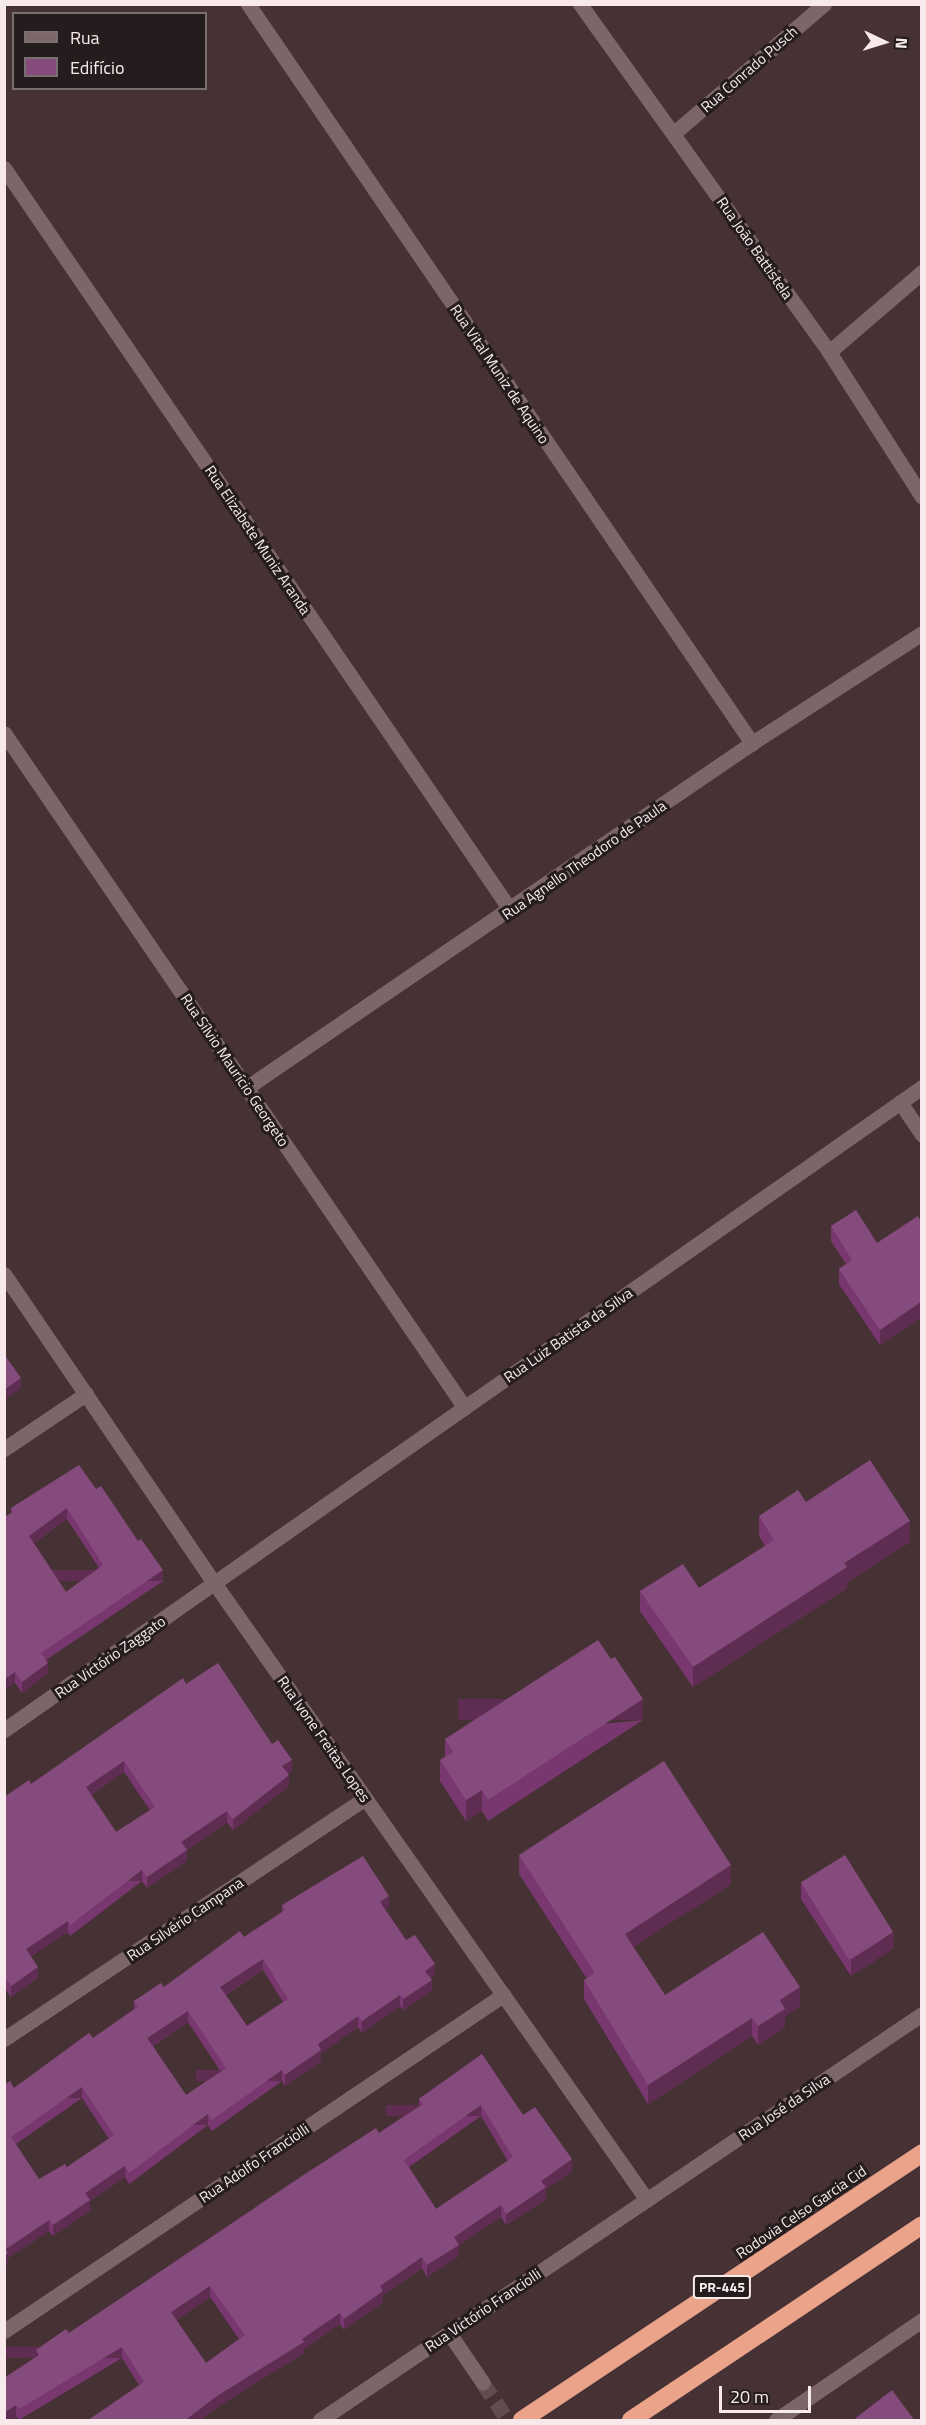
<!DOCTYPE html>
<meta charset="utf-8">
<style>
body{margin:0}
#map{position:relative;width:926px;height:2425px;overflow:hidden;background:#463135;font-family:"Titillium Web",sans-serif}
div>[style]{position:absolute}
.minor-tunnel>*{height:15px;margin-top:-7.5px;transform-origin:0;background:repeating-linear-gradient(90deg,#614d50 0 15px,transparent 0 23px)}
.minor>*{height:15px;margin:-7.5px;padding:0 7.5px;transform-origin:7.5px;border-radius:7.5px;background:#7d666a}
.highway>*{height:18px;margin:-9px;padding:0 9px;transform-origin:9px;border-radius:9px;background:#eba389}
.wall>*{inset:0;background:#79376f}
.shaded-wall>*{inset:0;background:#5f2d52;transform-origin:0 0}
.building>*{inset:0;background:#864b7d;transform-origin:0 0}
span{translate:-50% -50%;white-space:nowrap;text-align:center;line-height:1.15;-webkit-text-stroke:6px #251c1d;paint-order:stroke}
.shield-label span{padding:2px 4px;background:#251c1d;border:2px solid;border-radius:4px;-webkit-text-stroke-width:0}
.shield-label{font-size:14px;color:#f8eaec;font-weight:700}
.street-label{font-size:15px;color:#f8eaec}
.frame{position:absolute;inset:0;border:6px solid #f8eaec;pointer-events:none}
.legend{position:absolute;left:12px;top:12px;width:195px;height:78px;box-sizing:border-box;background:#251c1d;border:2px solid #796e70;margin:0;padding:8px 10px;list-style:none;font-size:18px;color:#f8eaec}
.legend li{display:flex;align-items:center;gap:12px;height:30px}
.legend b{width:30px;border:2px solid #796e70}
.north{position:absolute;left:854px;top:12px;width:60px;height:60px;-webkit-text-stroke:4px #251c1d;paint-order:stroke;rotate:94deg;font-size:16px;font-weight:700;line-height:24px;text-align:center;color:#f8eaec}
.north::after{content:'';display:block;margin:auto;width:21px;height:27px;background:#f8eaec;clip-path:polygon(50% 0,100% 100%,50% 72%,0 100%)}
.scale{position:absolute;left:719px;top:2386px;width:92px;height:27px;box-sizing:border-box;border:3px solid #f8eaec;border-top:0;padding-left:8px;font-size:18px;line-height:21px;white-space:nowrap;color:#f8eaec;-webkit-text-stroke:4px #251c1d;paint-order:stroke}
</style>
<div id="map">
<div class="minor-tunnel">
<i style="left:483px;top:2383px;width:45px;rotate:56deg"></i>
</div>
<div class="minor">
<i style="left:248px;top:4px;width:895px;rotate:55.71deg"></i>
<i style="left:580px;top:4px;width:428px;rotate:54.4deg"></i>
<i style="left:829px;top:352px;width:172px;rotate:57.3deg"></i>
<i style="left:674px;top:133px;width:198px;rotate:-40.7deg"></i>
<i style="left:4px;top:168px;width:899px;rotate:55.69deg"></i>
<i style="left:829px;top:352px;width:123px;rotate:-40.7deg"></i>
<i style="left:4px;top:733px;width:817px;rotate:55.67deg"></i>
<i style="left:246px;top:1088px;width:612px;rotate:-34.29deg"></i>
<i style="left:752px;top:743px;width:202px;rotate:-32.9deg"></i>
<i style="left:900px;top:1102px;width:40px;rotate:56deg"></i>
<i style="left:4px;top:1274px;width:375px;rotate:55.8deg"></i>
<i style="left:215px;top:1584px;width:752px;rotate:54.96deg"></i>
<i style="left:4px;top:1449px;width:99px;rotate:-33.9deg"></i>
<i style="left:4px;top:1730px;width:1121px;rotate:-35.01deg"></i>
<i style="left:4px;top:2039px;width:434px;rotate:-33.7deg"></i>
<i style="left:4px;top:2331px;width:602px;rotate:-33.95deg"></i>
<i style="left:449px;top:2333px;width:60px;rotate:55.8deg"></i>
<i style="left:320px;top:2420px;width:726px;rotate:-34deg"></i>
<i style="left:776px;top:2420px;width:177px;rotate:-34.4deg"></i>
</div>
<div class="highway">
<i style="left:522px;top:2420px;width:481px;rotate:-33.7deg"></i>
<i style="left:631px;top:2420px;width:350px;rotate:-33.8deg"></i>
</div>
<div class="wall">
<i style="clip-path:polygon(918px 1216px,880px 1345px,839px 1284px,839px 1269px,846px 1264px,831px 1241px,831px 1226px,877px 1243px)"></i>
<i style="clip-path:polygon(evenodd,96px 1489px,163px 1581px,46px 1660px,48px 1673px,22px 1693px,15px 1683px,11px 1508px,96px 1489px,67px 1519px,99px 1568px,66px 1592px,34px 1543px,67px 1519px)"></i>
<i style="clip-path:polygon(806px 1502px,910px 1542px,847px 1582px,847px 1588px,693px 1687px,640px 1611px,640px 1591px,699px 1588px,765px 1546px,759px 1536px,759px 1516px)"></i>
<i style="clip-path:polygon(evenodd,186px 1684px,272px 1744px,292px 1771px,288px 1773px,289px 1786px,233px 1830px,227px 1822px,187px 1850px,187px 1861px,147px 1888px,142px 1881px,70px 1936px,68px 1932px,31px 1956px,38px 1978px,11px 1997px,4px 1987px,4px 1797px,31px 1784px,186px 1684px,124px 1772px,150px 1810px,116px 1832px,91px 1795px,124px 1772px)"></i>
<i style="clip-path:polygon(643px 1720px,488px 1821px,482px 1811px,466px 1821px,440px 1781px,440px 1760px,445px 1757px,445px 1739px)"></i>
<i style="clip-path:polygon(519px 1855px,731px 1884px,633px 1947px,665px 1995px,800px 2006px,785px 2016px,785px 2027px,758px 2045px,752px 2036px,648px 2104px,584px 1999px,584px 1980px,587px 1979px,519px 1874px)"></i>
<i style="clip-path:polygon(801px 1883px,894px 1948px,851px 1976px,801px 1899px)"></i>
<i style="clip-path:polygon(evenodd,282px 1905px,389px 1907px,385px 1910px,406px 1940px,435px 1975px,430px 1978px,432px 1991px,403px 2010px,400px 2006px,362px 2033px,358px 2027px,321px 2053px,321px 2061px,285px 2086px,282px 2081px,212px 2131px,208px 2125px,129px 2184px,125px 2177px,90px 2201px,90px 2211px,53px 2236px,49px 2231px,8px 2258px,8px 2264px,4px 2267px,4px 2085px,14px 2088px,93px 2038px,134px 2009px,134px 2001px,164px 1987px,244px 1937px,282px 1912px,282px 1905px,263px 1970px,283px 2002px,247px 2026px,226px 1995px,263px 1970px,282px 1905px,188px 2022px,221px 2072px,186px 2095px,153px 2046px,188px 2022px,282px 1905px,82px 2098px,109px 2139px,67px 2167px,39px 2179px,16px 2144px,82px 2098px)"></i>
<i style="clip-path:polygon(evenodd,482px 2054px,523px 2115px,572px 2171px,546px 2189px,546px 2199px,506px 2225px,501px 2217px,459px 2245px,459px 2256px,427px 2277px,422px 2268px,383px 2295px,383px 2302px,344px 2330px,340px 2324px,304px 2349px,304px 2353px,217px 2407px,199px 2421px,87px 2421px,139px 2385px,122px 2358px,19px 2420px,16px 2416px,10px 2421px,4px 2421px,36px 2357px,36px 2350px,69px 2333px,379px 2133px,419px 2106px,419px 2099px,482px 2054px,481px 2116px,508px 2161px,436px 2209px,409px 2167px,481px 2116px,482px 2054px,210px 2297px,239px 2339px,206px 2363px,176px 2320px,210px 2297px)"></i>
</div>
<div class="shaded-wall">
<i style="clip-path:polygon(921px 1302px,921px 1318px,880px 1345px,880px 1330px)"></i>
<i style="clip-path:polygon(21px 1378px,21px 1388px,4px 1400px,4px 1390px)"></i>
<i style="clip-path:polygon(67px 1508px,67px 1519px,29px 1546px,29px 1536px)"></i>
<i style="clip-path:polygon(910px 1521px,910px 1542px,847px 1582px,847px 1588px,693px 1687px,693px 1667px,844px 1563px)"></i>
<i style="left:163px;top:1570px;width:11px;height:148px;rotate:90deg"></i>
<i style="clip-path:polygon(48px 1663px,48px 1673px,22px 1693px,22px 1682px)"></i>
<i style="clip-path:polygon(15px 1672px,15px 1683px,4px 1690px,4px 1680px)"></i>
<i style="left:643px;top:1699px;width:21px;height:185px;rotate:90deg"></i>
<i style="clip-path:polygon(292px 1760px,292px 1771px,282px 1777px,282px 1766px)"></i>
<i style="clip-path:polygon(124px 1761px,124px 1772px,86px 1798px,86px 1787px)"></i>
<i style="clip-path:polygon(289px 1775px,289px 1786px,233px 1830px,233px 1819px)"></i>
<i style="clip-path:polygon(482px 1790px,482px 1811px,466px 1821px,466px 1800px)"></i>
<i style="clip-path:polygon(227px 1811px,227px 1822px,187px 1850px,187px 1861px,147px 1888px,147px 1877px,181px 1842px)"></i>
<i style="clip-path:polygon(731px 1865px,731px 1884px,625px 1952px,625px 1934px)"></i>
<i style="left:142px;top:1870px;width:11px;height:91px;rotate:90deg"></i>
<i style="clip-path:polygon(389px 1896px,389px 1907px,380px 1914px,380px 1902px)"></i>
<i style="clip-path:polygon(68px 1921px,68px 1932px,26px 1960px,26px 1949px)"></i>
<i style="clip-path:polygon(894px 1932px,894px 1948px,851px 1976px,851px 1960px)"></i>
<i style="clip-path:polygon(263px 1959px,263px 1970px,220px 1998px,220px 1987px)"></i>
<i style="clip-path:polygon(435px 1964px,435px 1975px,425px 1982px,425px 1971px)"></i>
<i style="clip-path:polygon(38px 1967px,38px 1978px,11px 1997px,11px 1986px)"></i>
<i style="clip-path:polygon(432px 1980px,432px 1991px,403px 2010px,403px 1999px)"></i>
<i style="clip-path:polygon(800px 1987px,800px 2006px,785px 2016px,785px 2027px,758px 2045px,758px 2026px,780px 2000px)"></i>
<i style="clip-path:polygon(400px 1995px,400px 2006px,362px 2033px,362px 2021px)"></i>
<i style="clip-path:polygon(188px 2011px,188px 2022px,147px 2049px,147px 2038px)"></i>
<i style="clip-path:polygon(358px 2016px,358px 2027px,321px 2053px,321px 2061px,285px 2086px,285px 2075px,318px 2044px)"></i>
<i style="clip-path:polygon(752px 2018px,752px 2036px,648px 2104px,648px 2085px)"></i>
<i style="left:282px;top:2070px;width:11px;height:86px;rotate:90deg"></i>
<i style="left:82px;top:2087px;width:11px;height:87px;rotate:90deg"></i>
<i style="left:481px;top:2105px;width:11px;height:95px;rotate:90deg"></i>
<i style="left:208px;top:2114px;width:11px;height:99px;rotate:90deg"></i>
<i style="clip-path:polygon(572px 2159px,572px 2171px,546px 2189px,546px 2199px,506px 2225px,506px 2214px,541px 2181px)"></i>
<i style="clip-path:polygon(125px 2166px,125px 2177px,90px 2201px,90px 2211px,53px 2236px,53px 2225px,85px 2193px)"></i>
<i style="clip-path:polygon(501px 2205px,501px 2217px,459px 2245px,459px 2256px,427px 2277px,427px 2265px,454px 2237px)"></i>
<i style="clip-path:polygon(49px 2220px,49px 2231px,8px 2258px,8px 2264px,4px 2267px,6px 2249px)"></i>
<i style="clip-path:polygon(422px 2257px,422px 2268px,383px 2295px,383px 2302px,344px 2330px,344px 2319px,380px 2286px)"></i>
<i style="clip-path:polygon(210px 2286px,210px 2297px,171px 2323px,171px 2312px)"></i>
<i style="clip-path:polygon(340px 2313px,340px 2324px,304px 2349px,304px 2353px,217px 2407px,199px 2421px,184px 2421px,217px 2396px)"></i>
<i style="left:122px;top:2347px;width:11px;height:120px;rotate:90deg"></i>
<i style="clip-path:polygon(16px 2405px,16px 2416px,10px 2421px,4px 2421px,4px 2413px)"></i>
</div>
<div class="building">
<i style="clip-path:polygon(856px 1210px,877px 1243px,918px 1216px,921px 1222px,921px 1302px,880px 1330px,839px 1269px,852px 1260px,831px 1226px)"></i>
<i style="clip-path:polygon(4px 1354px,21px 1378px,4px 1390px)"></i>
<i style="clip-path:polygon(870px 1460px,910px 1521px,844px 1563px,847px 1567px,693px 1667px,640px 1591px,683px 1564px,699px 1588px,774px 1540px,759px 1516px,798px 1490px,806px 1502px)"></i>
<i style="clip-path:polygon(evenodd,79px 1465px,96px 1489px,101px 1486px,138px 1541px,141px 1539px,163px 1570px,41px 1653px,48px 1663px,22px 1682px,15px 1672px,4px 1680px,4px 1517px,13px 1512px,11px 1508px,79px 1465px,67px 1508px,103px 1565px,66px 1592px,29px 1536px,67px 1508px)"></i>
<i style="clip-path:polygon(598px 1640px,611px 1659px,615px 1657px,643px 1699px,488px 1800px,482px 1790px,466px 1800px,440px 1760px,453px 1752px,445px 1739px)"></i>
<i style="clip-path:polygon(evenodd,218px 1663px,272px 1744px,278px 1740px,292px 1760px,282px 1766px,289px 1775px,233px 1819px,227px 1811px,181px 1842px,187px 1850px,147px 1877px,142px 1870px,70px 1925px,68px 1921px,26px 1949px,38px 1967px,11px 1986px,4px 1976px,4px 1797px,29px 1780px,31px 1784px,183px 1678px,186px 1684px,218px 1663px,124px 1761px,155px 1807px,116px 1832px,86px 1787px,124px 1761px)"></i>
<i style="clip-path:polygon(664px 1761px,731px 1865px,625px 1934px,665px 1995px,763px 1932px,800px 1987px,780px 2000px,785px 2009px,758px 2026px,752px 2018px,648px 2085px,584px 1980px,595px 1973px,519px 1855px)"></i>
<i style="left:845px;top:1855px;width:91px;height:52px;rotate:58deg"></i>
<i style="clip-path:polygon(evenodd,363px 1856px,389px 1896px,380px 1902px,406px 1940px,415px 1935px,435px 1964px,425px 1971px,432px 1980px,403px 1999px,400px 1995px,362px 2021px,358px 2016px,318px 2044px,321px 2050px,285px 2075px,282px 2070px,212px 2120px,208px 2114px,129px 2173px,125px 2166px,85px 2193px,90px 2200px,53px 2225px,49px 2220px,6px 2249px,8px 2253px,4px 2256px,4px 2085px,10px 2081px,14px 2088px,89px 2033px,93px 2038px,138px 2007px,134px 2001px,161px 1983px,164px 1987px,240px 1931px,244px 1937px,285px 1910px,282px 1905px,363px 1856px,263px 1959px,288px 1999px,247px 2026px,220px 1987px,263px 1959px,363px 1856px,188px 2011px,226px 2068px,186px 2095px,147px 2038px,188px 2011px,363px 1856px,82px 2087px,114px 2135px,67px 2167px,65px 2164px,39px 2179px,11px 2137px,82px 2087px)"></i>
<i style="clip-path:polygon(evenodd,482px 2054px,523px 2115px,535px 2107px,572px 2159px,541px 2181px,546px 2187px,506px 2214px,501px 2205px,454px 2237px,459px 2245px,427px 2265px,422px 2257px,380px 2286px,383px 2291px,344px 2319px,340px 2313px,302px 2339px,304px 2342px,217px 2396px,184px 2421px,87px 2421px,144px 2382px,122px 2347px,19px 2409px,16px 2405px,4px 2413px,4px 2378px,39px 2355px,36px 2350px,66px 2329px,69px 2333px,302px 2176px,376px 2128px,379px 2133px,423px 2104px,419px 2099px,482px 2054px,481px 2105px,513px 2157px,436px 2209px,404px 2160px,481px 2105px,482px 2054px,210px 2286px,245px 2335px,206px 2363px,171px 2312px,210px 2286px)"></i>
<i style="clip-path:polygon(892px 2390px,915px 2421px,852px 2421px)"></i>
</div>
<div class="shield-label">
<span style="left:722px;top:2287px">PR-445</span>
</div>
<div class="street-label">
<span style="left:749px;top:69px;rotate:-41deg">Rua Conrado Pusch</span>
<span style="left:755px;top:248px;rotate:55deg">Rua João Battistela</span>
<span style="left:500px;top:374px;rotate:56deg">Rua Vital Muniz de Aquino</span>
<span style="left:258px;top:540px;rotate:56deg">Rua Elizabete Muniz Aranda</span>
<span style="left:584px;top:860px;rotate:-35deg">Rua Agnello Theodoro de Paula</span>
<span style="left:235px;top:1070px;rotate:56deg">Rua Sílvio Maurício Georgeto</span>
<span style="left:568px;top:1335px;rotate:-35deg">Rua Luiz Batista da Silva</span>
<span style="left:110px;top:1657px;rotate:-35deg">Rua Victório Zaggato</span>
<span style="left:324px;top:1739px;rotate:55deg">Rua Ivone Freitas Lopes</span>
<span style="left:185px;top:1919px;rotate:-34deg">Rua Silvério Campana</span>
<span style="left:784px;top:2107px;rotate:-34deg">Rua José da Silva</span>
<span style="left:254px;top:2163px;rotate:-34deg">Rua Adolfo Franciolli</span>
<span style="left:801px;top:2212px;rotate:-34deg">Rodovia Celso Garcia Cid</span>
<span style="left:483px;top:2310px;rotate:-34deg">Rua Victório Franciolli</span>
</div>
<div class="frame"></div>
<ul class="legend">
<li><b style="height:8px;background:#7d666a"></b>Rua</li>
<li><b style="height:16px;background:#864b7d"></b>Edifício</li>
</ul>
<div class="north">N</div>
<div class="scale">20 m</div>
</div>
